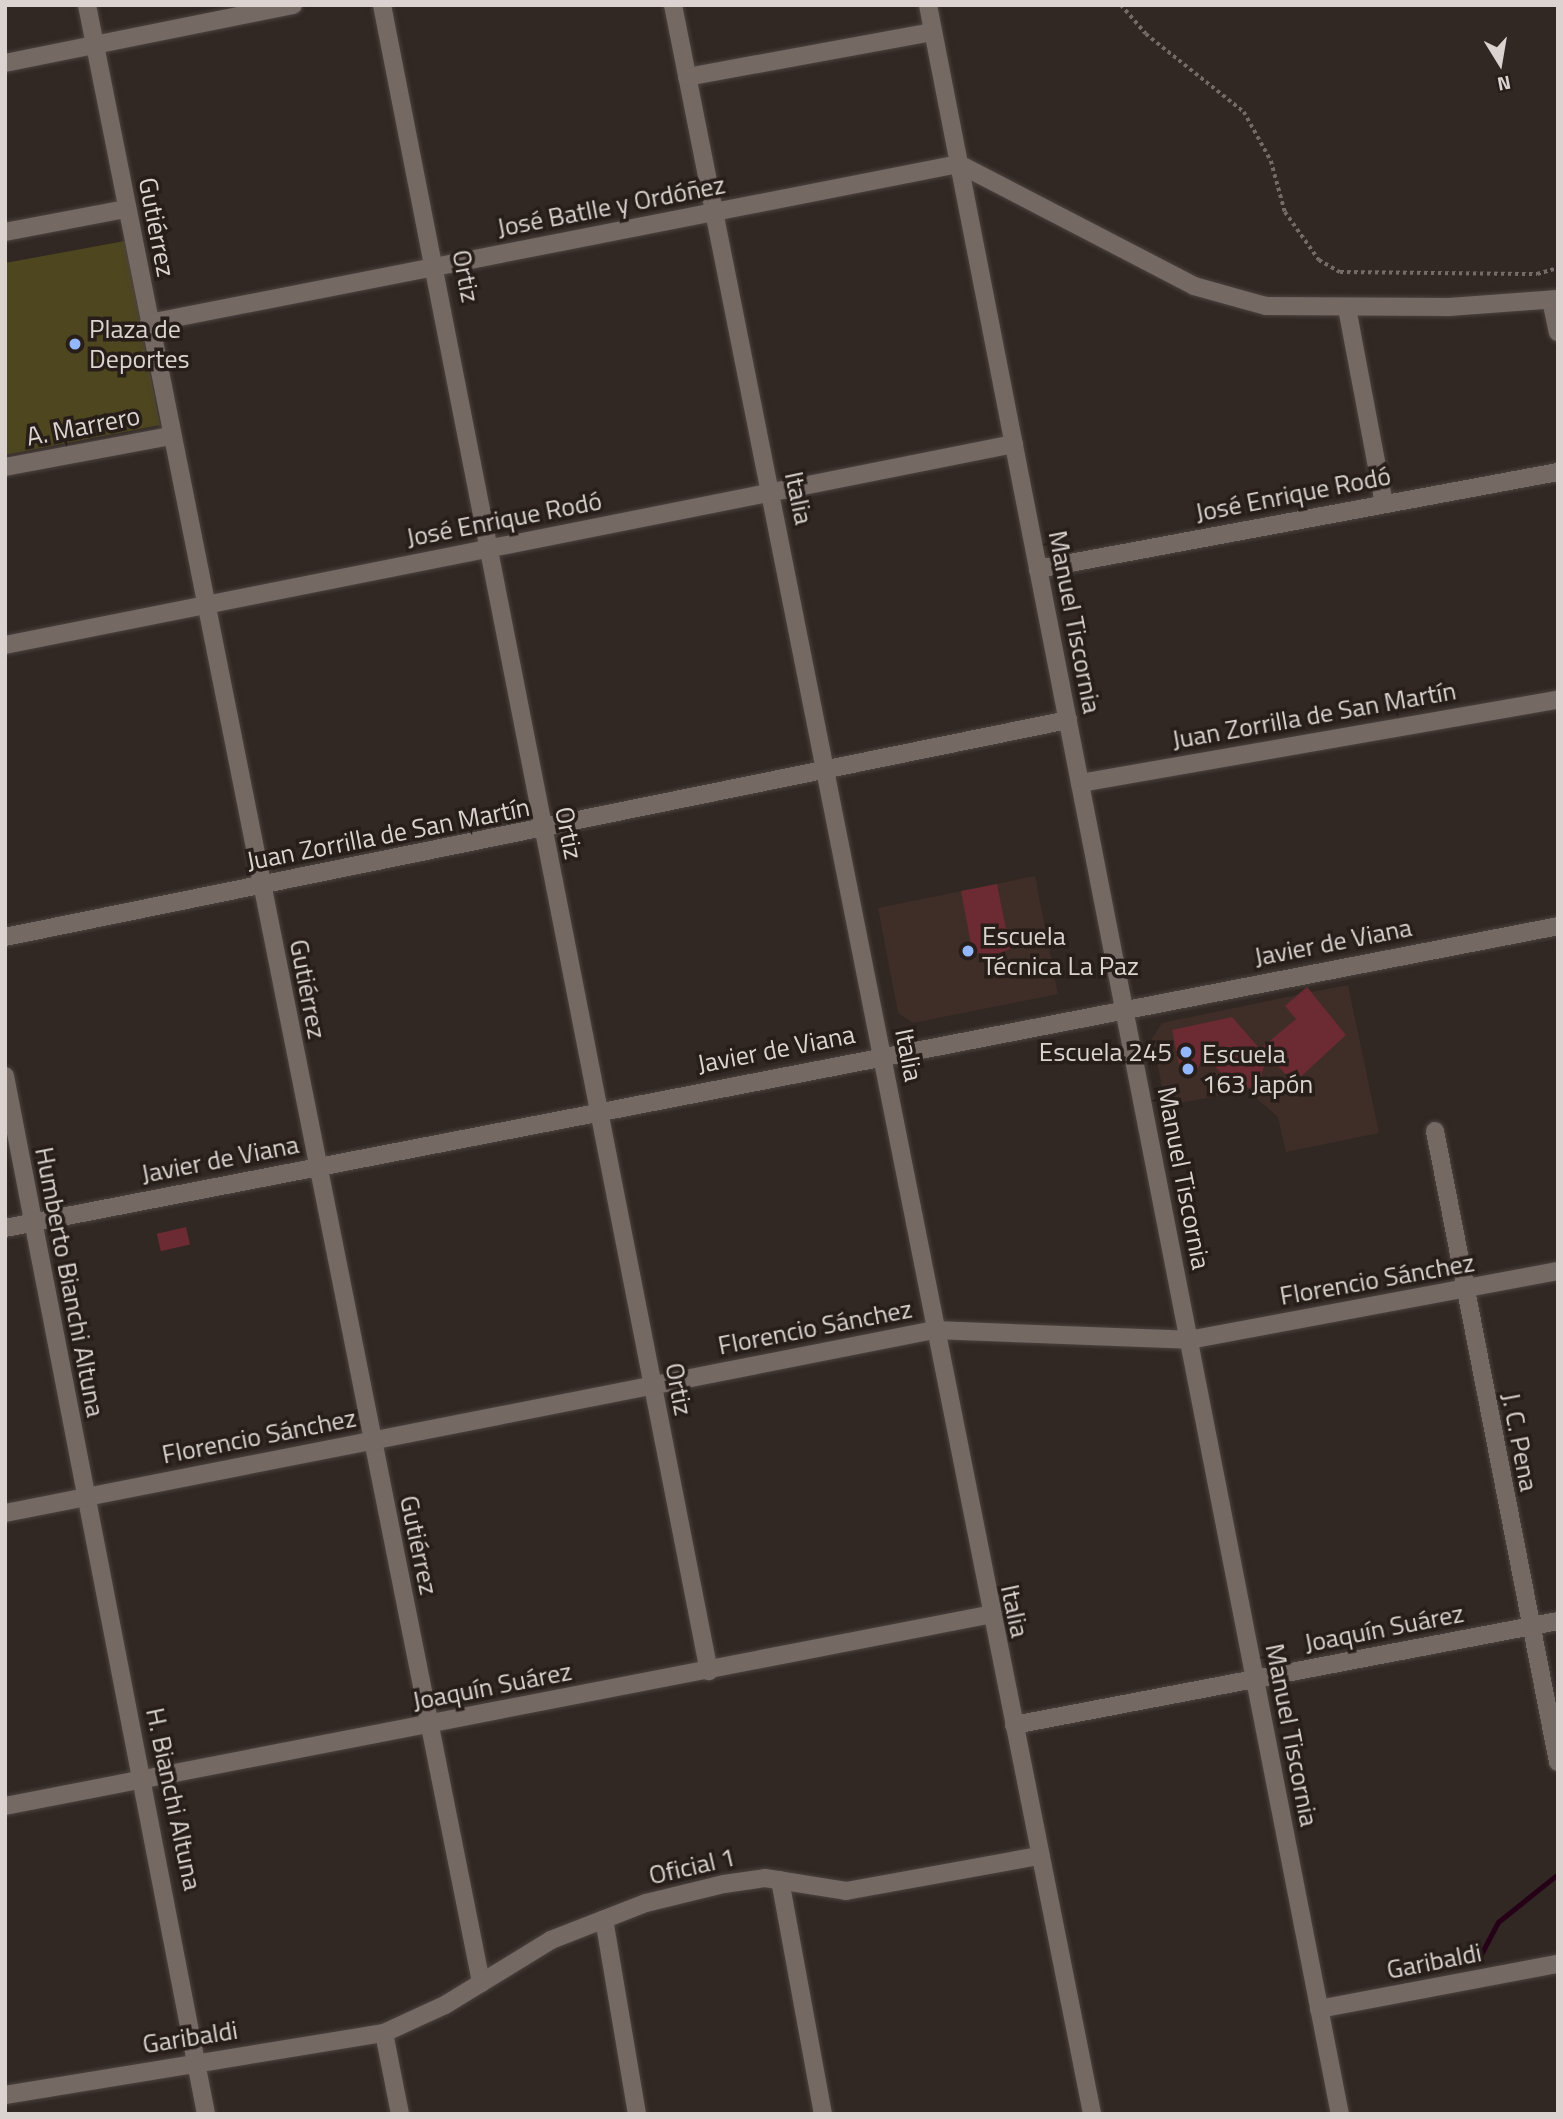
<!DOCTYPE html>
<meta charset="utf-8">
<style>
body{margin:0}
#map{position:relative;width:1563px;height:2119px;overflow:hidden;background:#312723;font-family:"Titillium Web",sans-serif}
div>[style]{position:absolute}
.built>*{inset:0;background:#3e2e27}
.green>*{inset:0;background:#4e461f}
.stream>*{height:5px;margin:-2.5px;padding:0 2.5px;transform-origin:2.5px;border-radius:2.5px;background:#250017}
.building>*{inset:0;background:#6c2a33;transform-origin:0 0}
.path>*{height:3.5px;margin-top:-1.75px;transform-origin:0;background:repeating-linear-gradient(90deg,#746b68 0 3.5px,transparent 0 7px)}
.roads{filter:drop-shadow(0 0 2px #4b433f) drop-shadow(0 0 2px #4b433f)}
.minor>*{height:18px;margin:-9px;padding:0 9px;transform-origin:9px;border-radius:9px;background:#756964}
.dots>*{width:19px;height:19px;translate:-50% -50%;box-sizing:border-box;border:4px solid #271e1a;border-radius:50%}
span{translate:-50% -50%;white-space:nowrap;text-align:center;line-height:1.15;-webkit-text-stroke:7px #271e1a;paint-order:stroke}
.street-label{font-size:26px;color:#dad3d0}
.poi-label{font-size:26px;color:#dad3d0}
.left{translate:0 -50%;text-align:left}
.right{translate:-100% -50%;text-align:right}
.frame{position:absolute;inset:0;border:7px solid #dad3d0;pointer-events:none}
.north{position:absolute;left:1465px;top:28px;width:70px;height:70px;-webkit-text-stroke:5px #271e1a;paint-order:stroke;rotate:169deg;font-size:19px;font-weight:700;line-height:28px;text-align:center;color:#dad3d0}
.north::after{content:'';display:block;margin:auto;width:24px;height:32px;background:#dad3d0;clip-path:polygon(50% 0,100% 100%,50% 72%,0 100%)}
</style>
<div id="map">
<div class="built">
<i style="clip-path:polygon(1035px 876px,1058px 994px,913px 1023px,898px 1013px,878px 908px)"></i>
<i style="clip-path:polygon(1348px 985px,1379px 1133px,1286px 1152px,1278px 1117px,1247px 1090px,1166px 1106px,1152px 1038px,1162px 1023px,1297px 995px,1307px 987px,1312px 992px)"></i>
</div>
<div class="green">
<i style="clip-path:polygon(125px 241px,160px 425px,5px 455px,5px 263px)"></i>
</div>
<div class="stream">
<i style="left:1480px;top:1956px;width:38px;rotate:-62deg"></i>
<i style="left:1498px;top:1922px;width:77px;rotate:-38.7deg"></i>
</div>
<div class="building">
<i style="clip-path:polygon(997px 884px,1010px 949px,981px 960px,980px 953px,973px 955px,961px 891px)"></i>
<i style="clip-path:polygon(1307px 987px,1346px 1035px,1294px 1083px,1268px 1056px,1257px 1086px,1248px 1088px,1230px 1082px,1204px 1055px,1197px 1070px,1187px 1072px,1179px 1065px,1172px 1030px,1232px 1017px,1260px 1049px,1296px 1019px,1285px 1006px)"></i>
<i style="left:186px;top:1227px;width:18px;height:30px;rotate:77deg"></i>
</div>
<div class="path">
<i style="left:1121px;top:5px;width:38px;rotate:49deg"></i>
<i style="left:1146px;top:34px;width:125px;rotate:38.5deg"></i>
<i style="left:1244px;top:112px;width:56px;rotate:61.1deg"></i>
<i style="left:1271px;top:161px;width:53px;rotate:74.6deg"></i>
<i style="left:1285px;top:212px;width:59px;rotate:54.7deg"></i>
<i style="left:1319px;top:260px;width:24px;rotate:30deg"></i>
<i style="left:1340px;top:272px;width:197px;rotate:0.6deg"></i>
<i style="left:1537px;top:274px;width:22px;rotate:-16deg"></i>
</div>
<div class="roads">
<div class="minor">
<i style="left:87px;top:5px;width:2017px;rotate:78.73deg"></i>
<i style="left:382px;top:5px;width:1698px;rotate:78.9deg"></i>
<i style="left:673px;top:5px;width:2150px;rotate:78.76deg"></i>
<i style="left:928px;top:5px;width:2149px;rotate:78.95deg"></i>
<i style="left:5px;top:63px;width:294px;rotate:-11.4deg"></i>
<i style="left:687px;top:77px;width:250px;rotate:-10.4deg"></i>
<i style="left:5px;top:232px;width:123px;rotate:-10.8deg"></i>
<i style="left:1551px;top:300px;width:33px;rotate:78deg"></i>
<i style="left:1347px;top:308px;width:199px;rotate:79.3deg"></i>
<i style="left:149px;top:323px;width:825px;rotate:-11.11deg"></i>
<i style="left:959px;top:164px;width:265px;rotate:27.4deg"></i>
<i style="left:1194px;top:286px;width:75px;rotate:15.5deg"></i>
<i style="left:1266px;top:306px;width:183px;rotate:0.3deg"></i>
<i style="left:1449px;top:307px;width:109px;rotate:-4.2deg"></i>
<i style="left:5px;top:467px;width:169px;rotate:-10.6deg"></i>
<i style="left:1038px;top:569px;width:529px;rotate:-10.57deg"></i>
<i style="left:5px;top:645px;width:1029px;rotate:-11.27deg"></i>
<i style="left:1080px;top:783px;width:485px;rotate:-9.9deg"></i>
<i style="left:5px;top:937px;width:1085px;rotate:-11.54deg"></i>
<i style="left:5px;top:1076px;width:1057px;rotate:79.04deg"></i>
<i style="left:1435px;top:1131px;width:643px;rotate:78.97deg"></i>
<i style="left:5px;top:1228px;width:1582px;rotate:-11deg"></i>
<i style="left:5px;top:1513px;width:947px;rotate:-11.14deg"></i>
<i style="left:934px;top:1330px;width:255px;rotate:2.2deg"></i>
<i style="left:1189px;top:1340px;width:375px;rotate:-10.6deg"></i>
<i style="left:1014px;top:1725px;width:554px;rotate:-10.82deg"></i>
<i style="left:5px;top:1806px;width:1001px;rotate:-11deg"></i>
<i style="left:780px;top:1880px;width:238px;rotate:79.6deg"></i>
<i style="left:604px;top:1919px;width:198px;rotate:80.4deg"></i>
<i style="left:1319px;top:2009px;width:243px;rotate:-10.7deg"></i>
<i style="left:384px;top:2033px;width:83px;rotate:78.8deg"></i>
<i style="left:5px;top:2095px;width:384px;rotate:-9.3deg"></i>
<i style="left:384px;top:2033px;width:67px;rotate:-24.7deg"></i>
<i style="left:445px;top:2005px;width:124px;rotate:-31.5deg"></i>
<i style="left:551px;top:1940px;width:102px;rotate:-21.3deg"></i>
<i style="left:646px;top:1903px;width:80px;rotate:-13.7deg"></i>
<i style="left:724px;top:1884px;width:41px;rotate:-8.3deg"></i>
<i style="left:765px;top:1878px;width:82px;rotate:9.1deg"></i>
<i style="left:846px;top:1891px;width:196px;rotate:-10.3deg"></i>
</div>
</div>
<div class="dots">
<i style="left:75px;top:344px;background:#93b7fd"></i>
<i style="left:968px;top:951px;background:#93b7fd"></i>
<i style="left:1186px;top:1052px;background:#93b7fd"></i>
<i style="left:1188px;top:1069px;background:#93b7fd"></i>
</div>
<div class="street-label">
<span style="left:611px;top:206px;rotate:-11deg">José Batlle y Ordóñez</span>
<span style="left:157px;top:227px;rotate:79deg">Gutiérrez</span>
<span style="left:466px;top:276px;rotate:79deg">Ortiz</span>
<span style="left:83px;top:426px;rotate:-11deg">A. Marrero</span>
<span style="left:1293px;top:494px;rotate:-11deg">José Enrique Rodó</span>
<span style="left:799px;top:498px;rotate:78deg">Italia</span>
<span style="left:504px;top:519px;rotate:-11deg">José Enrique Rodó</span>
<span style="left:1075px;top:622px;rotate:79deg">Manuel Tiscornia</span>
<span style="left:1314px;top:715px;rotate:-10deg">Juan Zorrilla de San Martín</span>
<span style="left:569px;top:833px;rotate:79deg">Ortiz</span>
<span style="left:388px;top:834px;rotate:-11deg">Juan Zorrilla de San Martín</span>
<span style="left:1333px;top:942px;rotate:-11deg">Javier de Viana</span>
<span style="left:308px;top:989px;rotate:79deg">Gutiérrez</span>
<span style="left:776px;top:1049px;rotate:-11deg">Javier de Viana</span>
<span style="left:909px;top:1055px;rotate:79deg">Italia</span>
<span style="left:220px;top:1159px;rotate:-11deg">Javier de Viana</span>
<span style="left:1184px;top:1178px;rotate:79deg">Manuel Tiscornia</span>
<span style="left:1377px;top:1279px;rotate:-10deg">Florencio Sánchez</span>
<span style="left:70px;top:1282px;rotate:79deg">Humberto Bianchi Altuna</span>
<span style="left:815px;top:1327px;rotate:-11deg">Florencio Sánchez</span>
<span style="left:679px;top:1389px;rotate:79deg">Ortiz</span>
<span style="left:259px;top:1436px;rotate:-11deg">Florencio Sánchez</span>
<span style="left:1520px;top:1442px;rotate:79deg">J. C. Pena</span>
<span style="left:419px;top:1545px;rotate:78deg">Gutiérrez</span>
<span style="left:1015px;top:1611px;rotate:78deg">Italia</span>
<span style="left:1384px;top:1628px;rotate:-11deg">Joaquín Suárez</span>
<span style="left:492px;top:1686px;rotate:-11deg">Joaquín Suárez</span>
<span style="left:1292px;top:1735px;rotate:79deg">Manuel Tiscornia</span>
<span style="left:174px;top:1799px;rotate:78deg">H. Bianchi Altuna</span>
<span style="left:692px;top:1866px;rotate:-13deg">Oficial 1</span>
<span style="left:1434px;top:1961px;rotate:-11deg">Garibaldi</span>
<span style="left:190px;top:2037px;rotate:-9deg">Garibaldi</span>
</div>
<div class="poi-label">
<span class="left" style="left:89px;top:344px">Plaza de<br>Deportes</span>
<span class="left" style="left:982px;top:951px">Escuela<br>Técnica La Paz</span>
<span class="right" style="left:1172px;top:1052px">Escuela 245</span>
<span class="left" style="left:1202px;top:1069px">Escuela<br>163 Japón</span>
</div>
<div class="frame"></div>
<div class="north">N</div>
</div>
